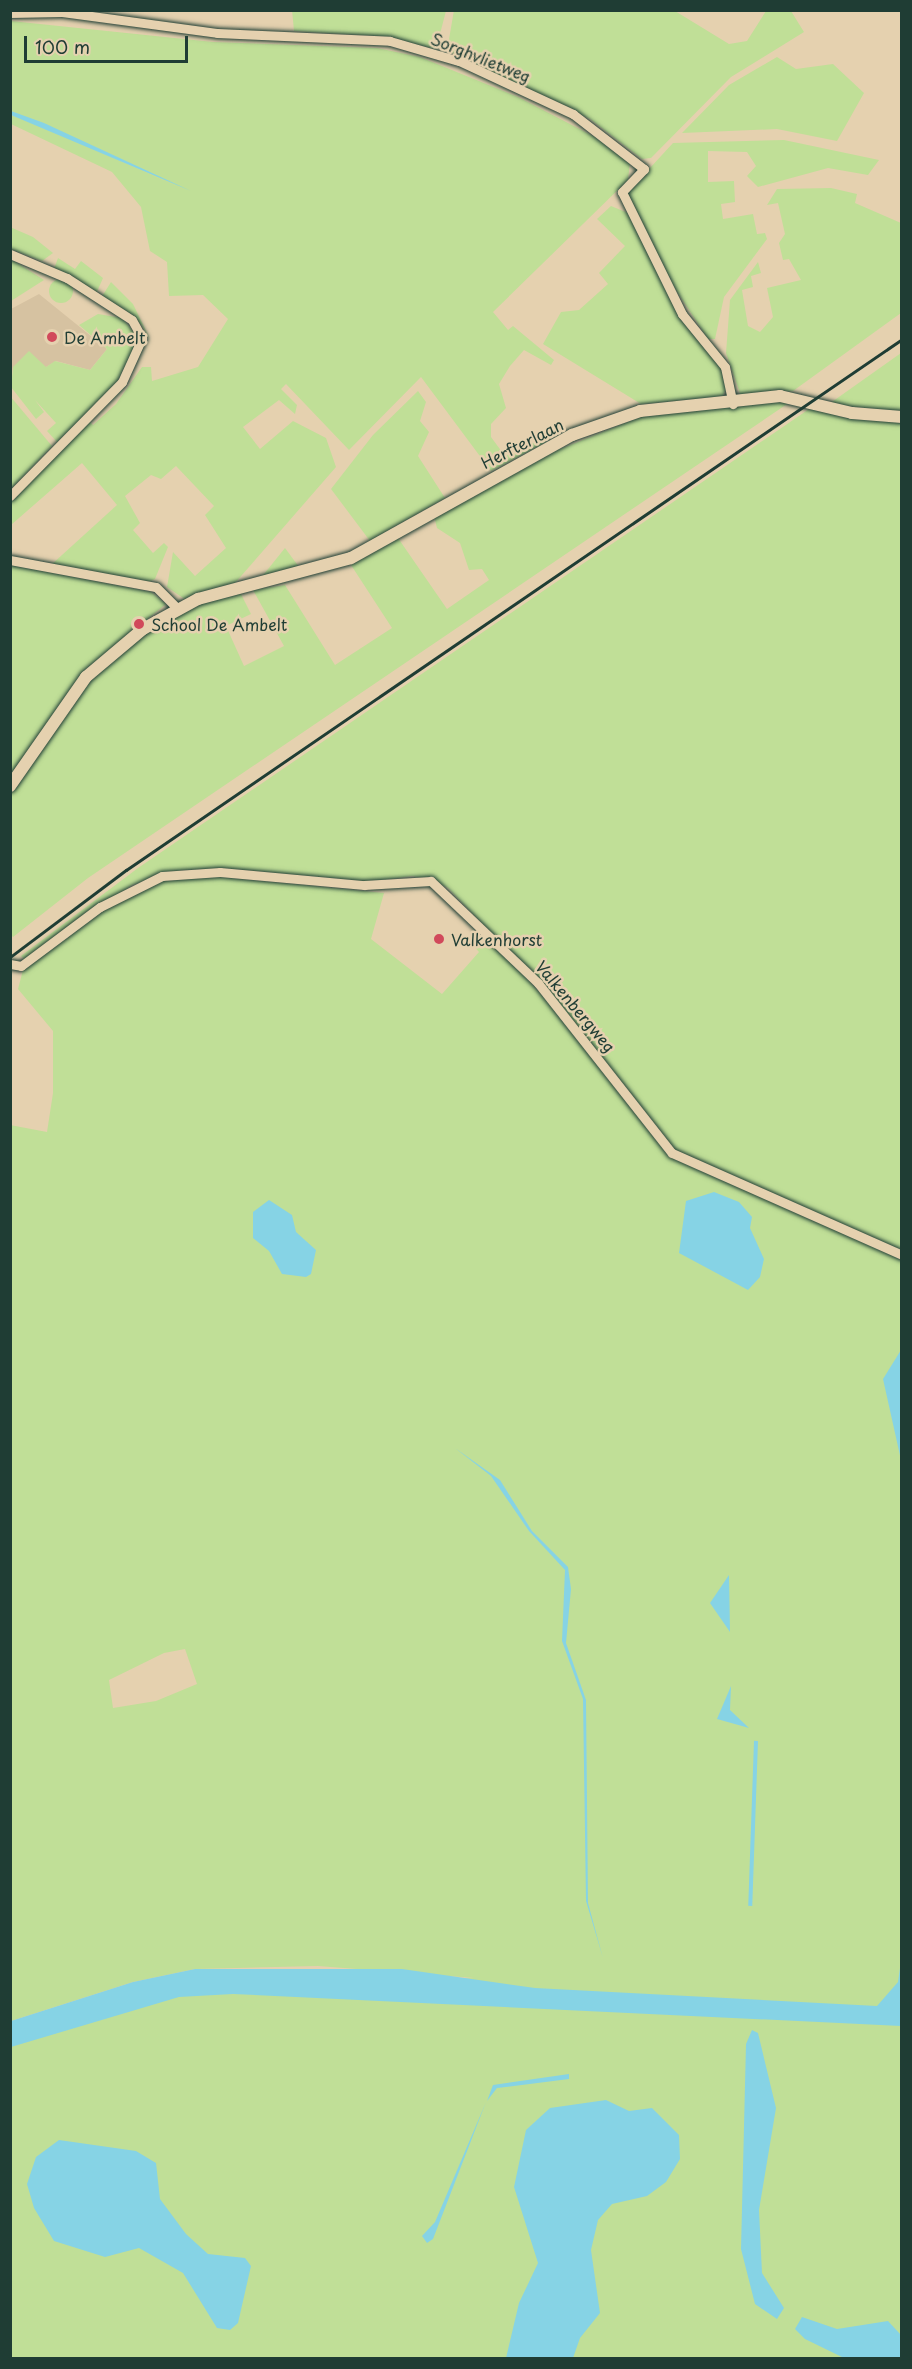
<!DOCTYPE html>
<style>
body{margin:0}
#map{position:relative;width:912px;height:2369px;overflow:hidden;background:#e5d1af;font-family:"Playpen Sans",sans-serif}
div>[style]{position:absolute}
.built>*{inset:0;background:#d6c2a1}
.green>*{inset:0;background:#c0df97}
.round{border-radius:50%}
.water>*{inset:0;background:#86d3e5;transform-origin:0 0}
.roads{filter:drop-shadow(0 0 2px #1f3d34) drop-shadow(0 0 2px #1f3d34)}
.minor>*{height:9px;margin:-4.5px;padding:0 4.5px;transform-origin:4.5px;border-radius:4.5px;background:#e5d1af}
.tertiary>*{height:12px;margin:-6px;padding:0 6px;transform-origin:6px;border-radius:6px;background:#e5d1af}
.rail>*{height:3px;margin:-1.5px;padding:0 1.5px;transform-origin:1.5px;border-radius:1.5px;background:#1f3d34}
.dots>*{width:16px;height:16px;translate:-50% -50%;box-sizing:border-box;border:3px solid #e5d1af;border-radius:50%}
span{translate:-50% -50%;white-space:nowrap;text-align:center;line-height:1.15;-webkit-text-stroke:5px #e5d1af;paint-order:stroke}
.street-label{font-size:16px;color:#1f3d34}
.poi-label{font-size:16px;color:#1f3d34}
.left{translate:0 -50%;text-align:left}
.frame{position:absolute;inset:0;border:12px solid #1f3d34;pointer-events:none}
.scale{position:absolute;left:24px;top:36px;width:164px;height:27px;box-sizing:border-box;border:3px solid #1f3d34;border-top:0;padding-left:8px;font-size:18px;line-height:21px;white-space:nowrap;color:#1f3d34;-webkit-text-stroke:4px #e5d1af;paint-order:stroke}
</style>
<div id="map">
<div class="built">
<i style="clip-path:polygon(39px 294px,107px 349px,90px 370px,56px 361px,46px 367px,13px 367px,11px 379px,11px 309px)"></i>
</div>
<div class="green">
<i style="clip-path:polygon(292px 10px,446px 11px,436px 49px,379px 36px,294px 31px)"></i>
<i style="clip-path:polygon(454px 10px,675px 11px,729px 44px,747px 41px,766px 11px,791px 11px,804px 32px,731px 77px,651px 158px,642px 159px,590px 119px,447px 51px)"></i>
<i style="clip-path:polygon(11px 21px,213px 42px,377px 48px,420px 57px,518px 97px,616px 148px,630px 162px,628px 180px,493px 312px,508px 330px,513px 326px,554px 360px,551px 365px,524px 350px,510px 366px,499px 384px,506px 408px,491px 424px,491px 437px,505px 456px,544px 438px,546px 442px,491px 471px,421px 377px,349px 450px,286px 384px,281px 389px,297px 405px,295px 414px,279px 400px,243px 427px,260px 449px,293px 421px,326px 438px,336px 467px,235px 583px,186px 600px,167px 587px,173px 552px,195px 576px,226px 548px,205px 515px,214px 506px,176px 466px,161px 479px,151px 475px,125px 496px,140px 523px,133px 530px,153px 553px,164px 543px,168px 547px,155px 579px,148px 582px,51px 565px,117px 505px,82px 463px,11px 525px,11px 500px,89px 421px,93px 425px,116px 404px,142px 367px,151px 367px,152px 381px,198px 367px,228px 319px,203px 295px,169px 296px,167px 262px,150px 251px,141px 207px,112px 172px,11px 124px,11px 115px,43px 126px,190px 192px,11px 111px)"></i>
<i style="clip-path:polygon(777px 57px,796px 69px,833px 64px,864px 93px,837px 141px,777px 129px,682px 133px,729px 85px)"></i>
<i style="clip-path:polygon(784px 140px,879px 160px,868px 175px,828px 168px,758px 187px,747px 176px,756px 166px,747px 152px,708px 151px,708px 182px,734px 181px,735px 202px,721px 204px,723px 219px,753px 214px,757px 234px,765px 233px,767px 239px,724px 297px,715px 339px,708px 339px,657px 261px,626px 194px,673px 143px)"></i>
<i style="clip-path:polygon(831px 188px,857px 194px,855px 203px,901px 223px,901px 313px,793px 391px,741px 396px,726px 353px,730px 300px,758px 262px,761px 273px,751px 276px,753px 287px,742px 290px,748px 326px,760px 332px,773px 317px,767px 288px,801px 280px,789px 259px,783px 260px,779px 243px,785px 234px,778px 203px,767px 205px,777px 189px)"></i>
<i style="clip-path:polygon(611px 206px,628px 213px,681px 318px,720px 364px,726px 389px,722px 397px,641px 404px,543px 344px,561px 312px,579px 310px,608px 284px,599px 273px,625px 246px,597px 219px)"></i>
<i style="clip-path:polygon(10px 227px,33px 237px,53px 253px,42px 261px,11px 249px)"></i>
<i style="clip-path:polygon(58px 258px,75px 269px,81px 261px,103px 278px,96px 294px,54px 269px)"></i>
<i style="clip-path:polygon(11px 259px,44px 280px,11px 301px,10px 301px)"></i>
<i class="round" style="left:49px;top:279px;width:24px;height:24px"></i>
<i style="clip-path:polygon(111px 282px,133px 304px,150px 339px,142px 325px,101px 298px)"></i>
<i style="clip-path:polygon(98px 314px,122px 318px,139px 339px,116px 384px,57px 442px,47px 431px,56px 423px,35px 400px,44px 412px,36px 419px,11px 387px,13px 367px,29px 351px,46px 367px,55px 361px,90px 370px,107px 349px,79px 325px)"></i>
<i style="clip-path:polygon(901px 353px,901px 412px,829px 404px)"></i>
<i style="clip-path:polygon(418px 391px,426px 402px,420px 421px,429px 432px,418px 456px,445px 498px,370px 541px,331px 489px,373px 435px)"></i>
<i style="clip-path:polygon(10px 396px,52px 446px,10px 490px)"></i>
<i style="clip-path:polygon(793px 400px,88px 878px,13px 937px,11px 935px,11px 794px,85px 685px,132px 642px,202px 603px,240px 592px,251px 614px,226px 626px,244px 666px,284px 646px,253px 590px,285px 585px,335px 665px,392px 628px,351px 565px,398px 538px,447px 609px,489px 580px,482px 569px,469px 570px,460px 543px,437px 528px,434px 516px,545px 455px,643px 416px)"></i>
<i style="clip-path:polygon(812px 407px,841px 417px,901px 422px,901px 1252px,677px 1153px,559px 1003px,448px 888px,433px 880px,412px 876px,371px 882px,233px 869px,182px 870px,132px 885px,25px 960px,21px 956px,138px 868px)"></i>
<i style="clip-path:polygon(285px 548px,302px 571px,260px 579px)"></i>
<i style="clip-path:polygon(11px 565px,151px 592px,166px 604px,84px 671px,11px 776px)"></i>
<i style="clip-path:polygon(evenodd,201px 875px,384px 893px,371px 939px,442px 994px,479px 952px,472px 944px,485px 932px,578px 1035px,669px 1154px,901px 1258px,901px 2358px,11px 2358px,11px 2036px,197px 1988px,474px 1978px,318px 1966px,195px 1969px,133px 1982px,11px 2021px,10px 1125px,47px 1132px,53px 1093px,53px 1031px,18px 989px,23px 970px,102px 910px,161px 880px,201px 875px,185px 1649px,197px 1684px,156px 1701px,113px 1708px,109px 1680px,164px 1653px,185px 1649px)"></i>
</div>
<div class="water">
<i style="clip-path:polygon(11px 111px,44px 123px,191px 191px,11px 115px)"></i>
<i style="clip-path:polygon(714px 1192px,739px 1202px,752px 1217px,750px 1228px,764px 1259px,760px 1277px,748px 1290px,679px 1253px,686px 1201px)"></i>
<i style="clip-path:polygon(269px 1200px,292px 1215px,296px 1232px,316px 1250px,311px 1274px,306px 1277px,282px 1274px,269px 1251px,253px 1238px,253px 1212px)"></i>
<i style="clip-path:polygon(901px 1350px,901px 1460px,883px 1379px)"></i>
<i style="clip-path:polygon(455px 1448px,500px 1480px,532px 1531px,568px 1567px,571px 1589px,566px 1643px,586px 1700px,588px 1903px,603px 1958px,586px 1901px,583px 1699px,562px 1641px,565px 1570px,529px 1531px,491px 1476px)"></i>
<i style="clip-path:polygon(729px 1575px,730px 1632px,710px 1603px)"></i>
<i style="clip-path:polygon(731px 1686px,730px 1710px,749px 1728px,717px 1719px)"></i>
<i style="left:758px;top:1741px;width:165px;height:4px;rotate:92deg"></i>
<i style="clip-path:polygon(901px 1961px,901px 2026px,233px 1994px,179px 1997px,11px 2047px,11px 2021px,133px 1982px,195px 1969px,402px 1969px,535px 1988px,877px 2006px,898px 1982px)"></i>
<i style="clip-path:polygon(752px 2030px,758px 2033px,776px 2108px,759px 2210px,762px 2273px,784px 2308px,777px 2319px,755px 2304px,741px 2249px,746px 2044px)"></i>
<i style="clip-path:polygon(569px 2074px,569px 2079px,497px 2088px,487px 2101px,493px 2085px)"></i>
<i style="clip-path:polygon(606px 2100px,629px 2111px,652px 2108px,679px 2135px,680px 2159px,666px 2182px,647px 2196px,612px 2204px,598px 2220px,591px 2250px,600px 2313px,580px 2338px,573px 2358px,506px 2358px,519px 2303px,538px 2263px,514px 2187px,526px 2130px,550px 2108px)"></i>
<i style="clip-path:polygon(486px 2102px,433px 2239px,427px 2243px,422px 2236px,435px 2222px)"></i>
<i style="clip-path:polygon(59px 2140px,136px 2151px,156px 2163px,160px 2199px,186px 2234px,208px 2254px,245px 2258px,251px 2266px,238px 2323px,230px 2330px,217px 2328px,183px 2273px,139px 2248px,105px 2257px,54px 2241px,34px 2208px,27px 2184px,36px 2157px)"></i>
<i style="clip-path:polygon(802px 2317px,837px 2329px,888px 2321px,901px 2335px,901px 2358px,844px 2358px,805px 2339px,795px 2329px)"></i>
</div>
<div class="roads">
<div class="minor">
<i style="left:10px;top:13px;width:52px;rotate:-1.1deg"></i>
<i style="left:62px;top:12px;width:156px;rotate:7.7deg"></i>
<i style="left:217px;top:33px;width:173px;rotate:2.6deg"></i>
<i style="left:390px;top:41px;width:72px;rotate:16.2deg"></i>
<i style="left:459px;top:61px;width:126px;rotate:24.9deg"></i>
<i style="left:573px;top:114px;width:90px;rotate:37.8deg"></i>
<i style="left:644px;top:169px;width:32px;rotate:134deg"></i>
<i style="left:622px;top:192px;width:136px;rotate:63.8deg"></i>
<i style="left:682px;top:314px;width:68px;rotate:50.9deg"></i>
<i style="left:725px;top:367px;width:38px;rotate:78deg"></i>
<i style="left:10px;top:254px;width:62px;rotate:22.8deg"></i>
<i style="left:67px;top:278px;width:77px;rotate:32.9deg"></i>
<i style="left:132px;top:320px;width:21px;rotate:61deg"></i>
<i style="left:142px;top:338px;width:48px;rotate:114.4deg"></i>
<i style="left:122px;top:382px;width:160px;rotate:134.5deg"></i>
<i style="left:10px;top:560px;width:148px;rotate:10.5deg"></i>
<i style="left:156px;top:587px;width:30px;rotate:45deg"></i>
<i style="left:10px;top:964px;width:11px;rotate:10deg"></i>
<i style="left:21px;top:966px;width:99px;rotate:-36.8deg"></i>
<i style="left:100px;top:907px;width:69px;rotate:-26.6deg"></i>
<i style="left:162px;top:876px;width:58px;rotate:-3.9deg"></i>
<i style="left:220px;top:872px;width:145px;rotate:5.2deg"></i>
<i style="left:364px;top:885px;width:67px;rotate:-3.4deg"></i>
<i style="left:431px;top:881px;width:148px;rotate:43.6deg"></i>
<i style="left:538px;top:983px;width:216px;rotate:51.8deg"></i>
<i style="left:672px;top:1153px;width:252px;rotate:23.9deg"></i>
</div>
<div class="tertiary">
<i style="left:10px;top:786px;width:133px;rotate:-55.1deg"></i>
<i style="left:86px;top:677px;width:75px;rotate:-40.1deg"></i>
<i style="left:143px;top:629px;width:63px;rotate:-28.6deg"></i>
<i style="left:198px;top:599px;width:158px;rotate:-15deg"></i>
<i style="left:351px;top:558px;width:253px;rotate:-29.1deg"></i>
<i style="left:572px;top:435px;width:72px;rotate:-19.4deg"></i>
<i style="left:640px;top:411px;width:141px;rotate:-6.1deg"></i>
<i style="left:780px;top:396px;width:74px;rotate:13.3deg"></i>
<i style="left:852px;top:413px;width:50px;rotate:4.6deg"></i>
</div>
</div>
<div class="rail">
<i style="left:10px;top:957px;width:145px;rotate:-36.9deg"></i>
<i style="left:126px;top:870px;width:940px;rotate:-34.38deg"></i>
</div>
<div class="dots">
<i style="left:52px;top:337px;background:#d1495b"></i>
<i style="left:139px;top:624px;background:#d1495b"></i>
<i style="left:439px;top:939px;background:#d1495b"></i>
</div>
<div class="street-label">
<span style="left:481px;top:57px;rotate:22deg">Sorghvlietweg</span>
<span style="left:522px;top:443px;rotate:-27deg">Herfterlaan</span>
<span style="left:576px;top:1006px;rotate:50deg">Valkenbergweg</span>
</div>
<div class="poi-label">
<span class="left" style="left:64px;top:337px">De Ambelt</span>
<span class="left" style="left:151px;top:624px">School De Ambelt</span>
<span class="left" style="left:451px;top:939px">Valkenhorst</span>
</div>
<div class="frame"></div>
<div class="scale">100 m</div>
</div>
